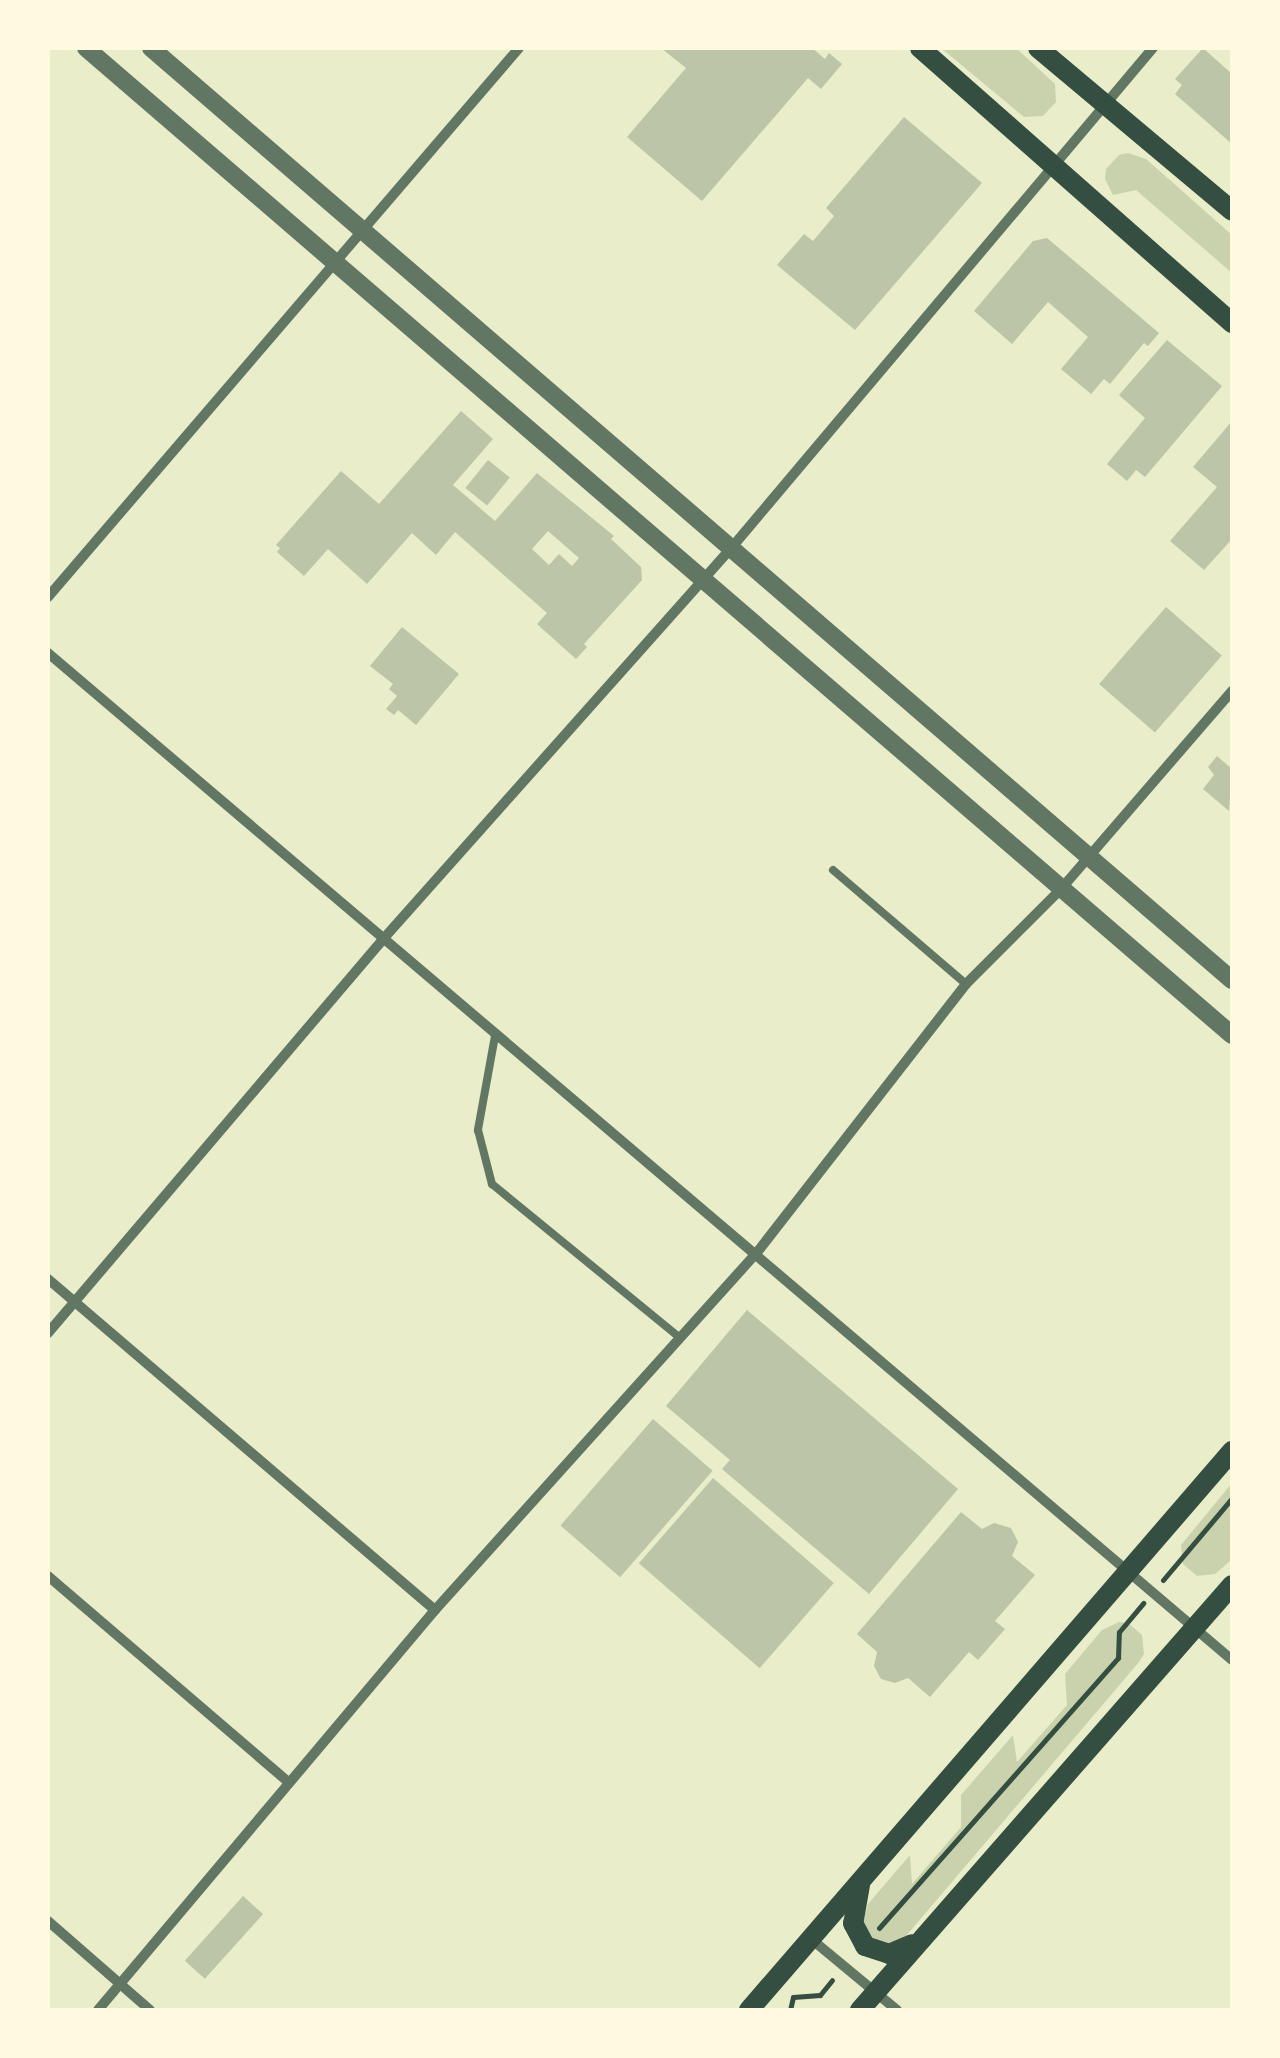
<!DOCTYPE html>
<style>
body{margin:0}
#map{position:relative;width:1280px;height:2058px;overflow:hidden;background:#e9edc9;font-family:Overpass,sans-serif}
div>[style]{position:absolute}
.green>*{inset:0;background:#cad2ad}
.building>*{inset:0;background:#bcc5a7;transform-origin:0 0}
.path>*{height:5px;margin:-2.5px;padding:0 2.5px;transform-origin:2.5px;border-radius:2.5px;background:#344e41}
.service>*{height:8px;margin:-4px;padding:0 4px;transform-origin:4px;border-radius:4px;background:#617663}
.minor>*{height:10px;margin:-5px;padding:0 5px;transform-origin:5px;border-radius:5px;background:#617663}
.tertiary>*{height:18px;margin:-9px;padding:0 9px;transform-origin:9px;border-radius:9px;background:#617663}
.secondary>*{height:20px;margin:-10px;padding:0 10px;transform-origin:10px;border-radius:10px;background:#344e41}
span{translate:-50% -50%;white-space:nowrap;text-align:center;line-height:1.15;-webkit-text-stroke:8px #fefae0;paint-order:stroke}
.frame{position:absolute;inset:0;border:50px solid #fefae0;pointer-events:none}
</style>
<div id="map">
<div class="green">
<i style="clip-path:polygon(941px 48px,1016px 48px,1055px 84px,1056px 102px,1043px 116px,1024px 117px)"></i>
<i style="clip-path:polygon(1128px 153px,1146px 159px,1232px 235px,1232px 273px,1136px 190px,1113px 195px,1105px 179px,1106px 169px,1119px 155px)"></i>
<i style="clip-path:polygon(1232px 1483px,1230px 1561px,1215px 1574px,1197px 1576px,1183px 1564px,1181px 1545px)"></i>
<i style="clip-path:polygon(1119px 1622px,1128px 1623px,1142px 1635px,1144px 1654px,1139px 1662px,906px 1936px,889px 1944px,871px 1938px,863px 1922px,868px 1904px,910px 1855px,912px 1884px,961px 1827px,961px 1795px,1013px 1735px,1017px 1762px,1067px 1705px,1065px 1674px,1102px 1630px)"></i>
</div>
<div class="building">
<i style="clip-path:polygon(661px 48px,812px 48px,825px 59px,829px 53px,842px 64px,821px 89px,808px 78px,702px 201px,627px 137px,686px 68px)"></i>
<i style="clip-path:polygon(1203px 48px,1232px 74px,1232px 144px,1175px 94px,1182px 85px,1175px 79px)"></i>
<i style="clip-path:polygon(904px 117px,982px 183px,855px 330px,777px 265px,804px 234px,813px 241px,834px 216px,826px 208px)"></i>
<i style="clip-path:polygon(1047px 238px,1159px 333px,1148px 346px,1144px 343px,1110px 384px,1104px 379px,1091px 394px,1061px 369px,1088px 337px,1048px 302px,1012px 344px,974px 311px,1033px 241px)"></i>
<i style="clip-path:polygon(1167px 340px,1222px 386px,1145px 477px,1136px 470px,1127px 481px,1107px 464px,1145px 418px,1119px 395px)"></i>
<i style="clip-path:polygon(evenodd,461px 411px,493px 439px,453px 485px,495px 521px,537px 473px,614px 536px,611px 539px,641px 567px,642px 580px,584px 644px,587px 647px,576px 659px,537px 624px,547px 613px,455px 532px,436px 555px,412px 533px,367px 584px,328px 549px,304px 576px,277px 552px,280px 548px,276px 545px,341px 471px,379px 504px,461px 411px,548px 531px,579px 558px,572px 566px,559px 554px,549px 565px,532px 549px,548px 531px)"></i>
<i style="clip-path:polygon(1232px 421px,1232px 539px,1204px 570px,1170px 541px,1217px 487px,1193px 467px)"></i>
<i style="left:488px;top:460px;width:28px;height:36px;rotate:39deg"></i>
<i style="left:1166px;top:607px;width:74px;height:102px;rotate:41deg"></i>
<i style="clip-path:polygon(402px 627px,459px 674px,416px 725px,398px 710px,394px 715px,386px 709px,397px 696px,389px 689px,393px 684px,370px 666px)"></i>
<i style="clip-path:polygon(1217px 756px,1232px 769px,1229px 811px,1203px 789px,1214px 775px,1208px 767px)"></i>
<i style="clip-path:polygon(747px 1310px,958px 1489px,869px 1594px,722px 1469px,730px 1460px,666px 1406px)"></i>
<i style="left:653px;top:1419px;width:79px;height:141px;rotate:41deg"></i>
<i style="left:713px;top:1478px;width:160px;height:113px;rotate:41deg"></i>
<i style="clip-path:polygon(961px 1512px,982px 1529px,994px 1523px,1011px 1528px,1018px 1542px,1012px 1556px,1035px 1575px,995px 1621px,1005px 1629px,978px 1660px,969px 1652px,930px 1697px,908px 1678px,895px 1683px,881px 1679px,874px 1666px,877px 1652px,857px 1634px)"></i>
<i style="left:243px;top:1896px;width:27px;height:87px;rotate:42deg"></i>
</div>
<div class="path">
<i style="left:1163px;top:1580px;width:107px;rotate:-49.9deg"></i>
<i style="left:879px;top:1928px;width:361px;rotate:-48.5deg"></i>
<i style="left:1118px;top:1658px;width:26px;rotate:-88deg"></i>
<i style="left:1119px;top:1632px;width:38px;rotate:-50deg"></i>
<i style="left:790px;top:2010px;width:13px;rotate:-77deg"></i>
<i style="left:793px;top:1997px;width:27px;rotate:-4deg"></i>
<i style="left:820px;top:1995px;width:19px;rotate:-51deg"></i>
</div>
<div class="service">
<i style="left:833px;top:870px;width:175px;rotate:40.6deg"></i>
<i style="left:495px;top:1036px;width:96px;rotate:100.3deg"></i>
<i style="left:478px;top:1130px;width:56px;rotate:75.5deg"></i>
<i style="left:492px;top:1184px;width:242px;rotate:39.3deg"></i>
</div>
<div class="minor">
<i style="left:48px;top:597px;width:723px;rotate:-49.37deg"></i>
<i style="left:48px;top:653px;width:1554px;rotate:40.38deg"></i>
<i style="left:48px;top:1279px;width:509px;rotate:40.54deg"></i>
<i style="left:48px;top:1333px;width:520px;rotate:-49.6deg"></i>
<i style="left:385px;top:937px;width:523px;rotate:-48.33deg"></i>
<i style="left:733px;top:546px;width:651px;rotate:-49.86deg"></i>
<i style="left:48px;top:1576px;width:315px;rotate:40.6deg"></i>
<i style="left:48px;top:1921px;width:135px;rotate:41.1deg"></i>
<i style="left:810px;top:1938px;width:113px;rotate:39.6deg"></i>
<i style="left:98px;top:2010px;width:523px;rotate:-49.89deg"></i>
<i style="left:435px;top:1610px;width:478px;rotate:-48deg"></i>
<i style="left:755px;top:1255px;width:343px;rotate:-52.1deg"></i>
<i style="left:966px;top:984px;width:134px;rotate:-45deg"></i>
<i style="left:1061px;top:889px;width:262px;rotate:-49.2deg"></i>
</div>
<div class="tertiary">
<i style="left:86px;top:48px;width:1512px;rotate:40.74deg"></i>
<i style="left:151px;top:48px;width:1427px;rotate:40.77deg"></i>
</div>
<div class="secondary">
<i style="left:920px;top:48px;width:416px;rotate:41.4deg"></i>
<i style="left:1038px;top:48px;width:253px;rotate:40deg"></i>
<i style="left:860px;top:1885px;width:39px;rotate:100deg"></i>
<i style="left:853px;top:1923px;width:26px;rotate:62deg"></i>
<i style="left:865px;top:1946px;width:25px;rotate:18deg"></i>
<i style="left:889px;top:1954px;width:25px;rotate:-23deg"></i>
<i style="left:749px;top:2010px;width:739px;rotate:-49.17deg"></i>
<i style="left:860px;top:2010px;width:565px;rotate:-48.8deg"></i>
</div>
<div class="frame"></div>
</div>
